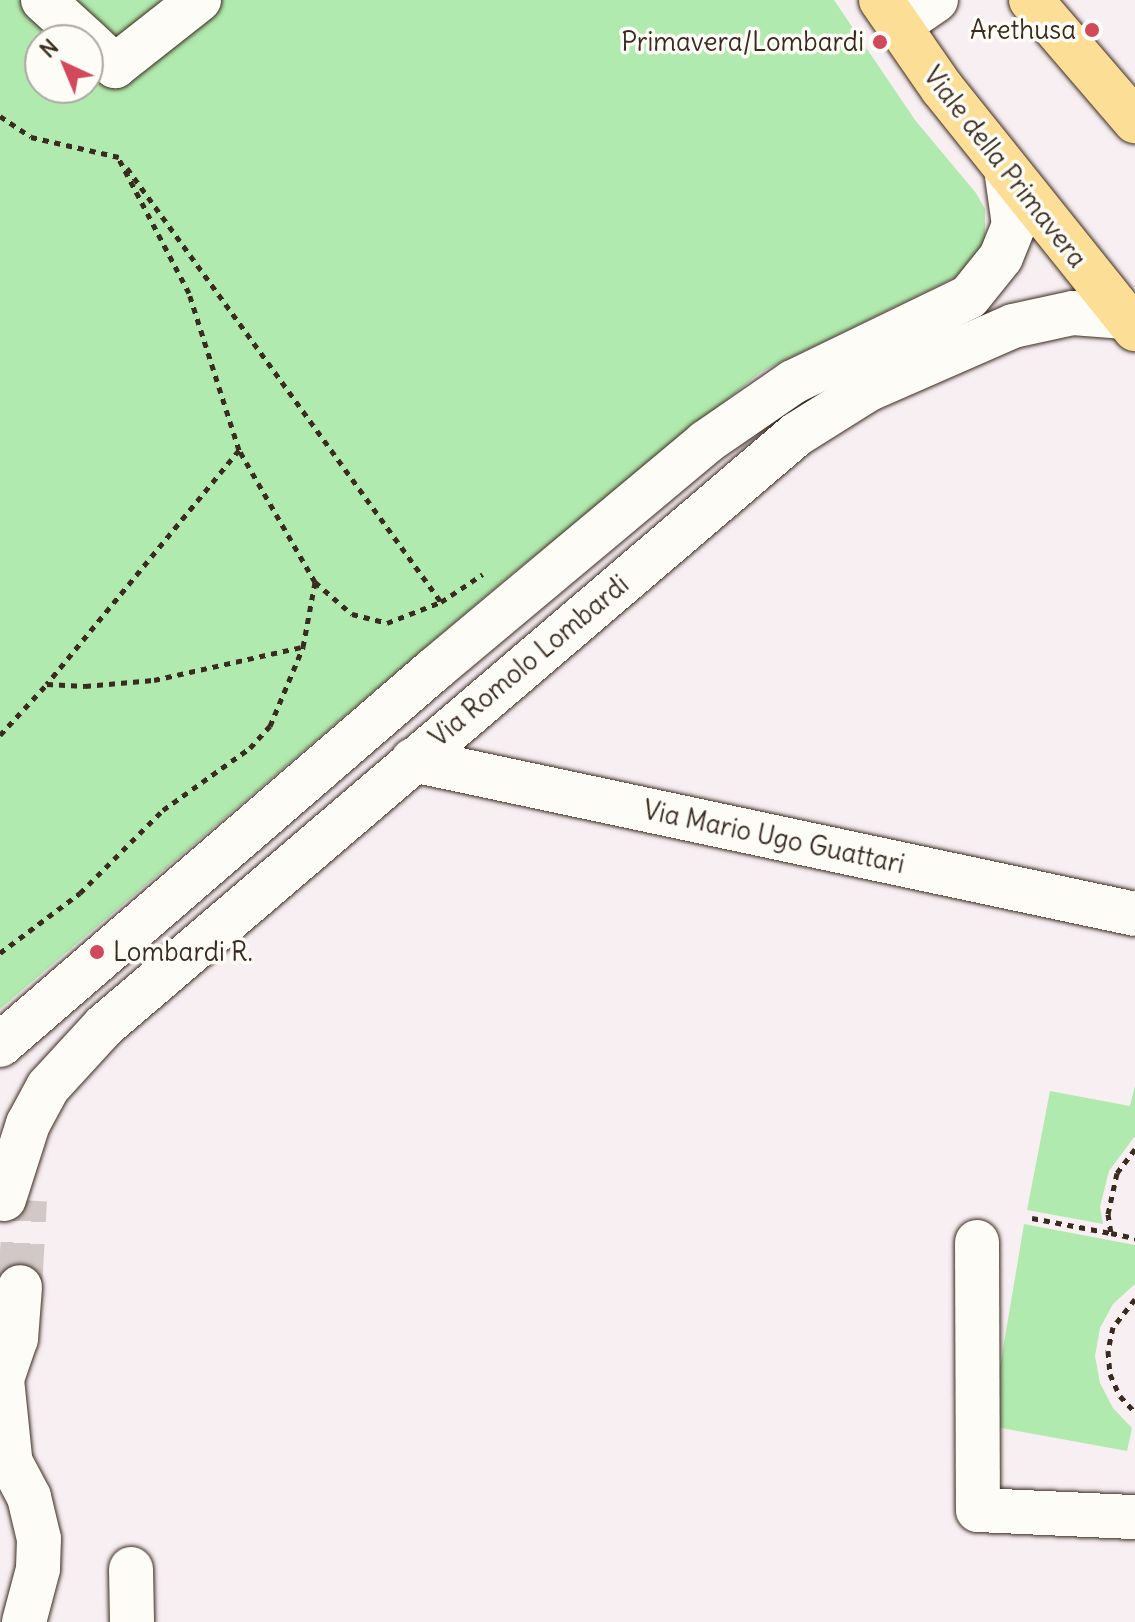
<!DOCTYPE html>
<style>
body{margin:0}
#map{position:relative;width:1135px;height:1622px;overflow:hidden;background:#f8eff3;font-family:Delius,sans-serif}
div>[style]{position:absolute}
.green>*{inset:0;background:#b1eaae}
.minor-tunnel>*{height:44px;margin-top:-22px;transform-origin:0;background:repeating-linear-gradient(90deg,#d2c8c8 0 44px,transparent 0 66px)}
.path>*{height:5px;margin-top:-2.5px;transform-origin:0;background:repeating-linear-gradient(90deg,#3b2a1e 0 6px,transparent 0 12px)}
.roads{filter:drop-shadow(0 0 2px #3b2a1e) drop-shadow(0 0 2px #3b2a1e)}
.minor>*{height:44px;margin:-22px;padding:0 22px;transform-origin:22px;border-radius:22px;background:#fdfcf7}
.major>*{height:44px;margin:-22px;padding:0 22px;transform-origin:22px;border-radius:22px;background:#fdde96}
.dots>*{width:22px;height:22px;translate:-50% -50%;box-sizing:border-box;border:4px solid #fdfcf7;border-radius:50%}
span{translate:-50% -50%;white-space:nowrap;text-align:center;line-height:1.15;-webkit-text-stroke:7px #fdfcf7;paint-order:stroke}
.poi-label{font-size:26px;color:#3b2a1e}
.right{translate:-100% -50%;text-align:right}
.left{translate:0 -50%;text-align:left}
.street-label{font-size:26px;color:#3b2a1e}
.north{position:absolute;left:24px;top:24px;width:80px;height:80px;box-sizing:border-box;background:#fdfcf7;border:2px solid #afa8a0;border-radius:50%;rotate:316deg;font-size:22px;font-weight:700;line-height:32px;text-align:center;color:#3b2a1e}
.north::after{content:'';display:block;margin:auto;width:28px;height:36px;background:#d1495b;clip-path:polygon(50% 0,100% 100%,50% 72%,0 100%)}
</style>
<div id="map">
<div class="green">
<i style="clip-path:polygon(evenodd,0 0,834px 0,915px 120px,976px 193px,985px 209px,985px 242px,970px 266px,956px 277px,761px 372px,507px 578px,0 1009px,0 0,40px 40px,88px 40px,88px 88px,40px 88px,40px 40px)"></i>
<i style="clip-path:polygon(1135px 1085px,1135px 1136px,1109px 1171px,1100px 1207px,1103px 1224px,1027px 1210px,1050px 1091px,1130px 1106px)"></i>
<i style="clip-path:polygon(1024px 1224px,1135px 1245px,1135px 1284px,1113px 1304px,1100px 1328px,1095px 1356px,1100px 1383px,1113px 1408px,1132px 1428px,1127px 1451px,990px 1426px)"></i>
</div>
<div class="minor-tunnel">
<i style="left:20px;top:1287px;width:87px;rotate:-86.7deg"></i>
</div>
<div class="path">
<i style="left:0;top:116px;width:37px;rotate:34deg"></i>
<i style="left:31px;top:137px;width:90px;rotate:12.8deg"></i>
<i style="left:127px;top:168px;width:536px;rotate:54.11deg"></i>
<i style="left:441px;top:602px;width:50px;rotate:-33.7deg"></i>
<i style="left:239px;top:450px;width:303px;rotate:129.4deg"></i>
<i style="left:47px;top:684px;width:38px;rotate:3deg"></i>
<i style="left:85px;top:686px;width:69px;rotate:-5deg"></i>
<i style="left:154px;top:680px;width:152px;rotate:-12.6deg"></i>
<i style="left:315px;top:582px;width:49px;rotate:40.9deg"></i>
<i style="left:352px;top:614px;width:36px;rotate:14deg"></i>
<i style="left:387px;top:623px;width:58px;rotate:-21.3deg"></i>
<i style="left:0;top:735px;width:69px;rotate:-47.3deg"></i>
<i style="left:0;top:953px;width:100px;rotate:-36.9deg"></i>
<i style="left:80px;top:893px;width:117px;rotate:-45deg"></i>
<i style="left:163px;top:810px;width:107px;rotate:-35.5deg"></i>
<i style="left:250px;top:748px;width:30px;rotate:-48deg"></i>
<i style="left:270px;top:726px;width:86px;rotate:-67.3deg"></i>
<i style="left:303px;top:647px;width:66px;rotate:-79.5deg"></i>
<i style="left:315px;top:582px;width:152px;rotate:-119.9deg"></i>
<i style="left:239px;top:450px;width:165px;rotate:-107.7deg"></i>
<i style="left:189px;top:293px;width:156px;rotate:-117.6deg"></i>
<i style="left:1135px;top:1149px;width:30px;rotate:127deg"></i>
<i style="left:1117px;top:1173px;width:42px;rotate:102.4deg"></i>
<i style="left:1108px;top:1214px;width:19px;rotate:81deg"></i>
<i style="left:1111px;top:1233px;width:25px;rotate:12deg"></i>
<i style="left:1032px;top:1218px;width:80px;rotate:10.8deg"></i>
<i style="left:1135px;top:1299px;width:36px;rotate:128deg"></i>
<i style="left:1113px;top:1327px;width:25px;rotate:102deg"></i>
<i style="left:1108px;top:1351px;width:23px;rotate:85deg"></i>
<i style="left:1110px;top:1374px;width:24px;rotate:66deg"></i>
<i style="left:1120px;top:1396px;width:22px;rotate:47deg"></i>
</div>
<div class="roads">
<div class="minor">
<i style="left:43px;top:0;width:59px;rotate:42.3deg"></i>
<i style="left:898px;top:26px;width:46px;rotate:-34.4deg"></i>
<i style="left:88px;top:41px;width:37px;rotate:43deg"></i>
<i style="left:115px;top:66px;width:107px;rotate:-38.2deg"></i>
<i style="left:413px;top:760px;width:738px;rotate:12.04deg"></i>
<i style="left:0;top:1045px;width:576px;rotate:-40.85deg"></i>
<i style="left:436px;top:668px;width:352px;rotate:-39.9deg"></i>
<i style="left:706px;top:442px;width:106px;rotate:-34.6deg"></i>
<i style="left:793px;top:382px;width:195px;rotate:-25.8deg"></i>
<i style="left:969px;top:297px;width:51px;rotate:-51.3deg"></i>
<i style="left:1001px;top:257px;width:35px;rotate:-68deg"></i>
<i style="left:1014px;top:225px;width:57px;rotate:-98.1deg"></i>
<i style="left:4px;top:1199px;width:79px;rotate:-72.3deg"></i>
<i style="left:28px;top:1124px;width:42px;rotate:-61.6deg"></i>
<i style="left:48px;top:1087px;width:83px;rotate:-47.4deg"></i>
<i style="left:104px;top:1026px;width:911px;rotate:-40.51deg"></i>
<i style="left:797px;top:434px;width:85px;rotate:-32deg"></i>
<i style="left:869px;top:389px;width:157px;rotate:-23.6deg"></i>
<i style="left:1013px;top:326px;width:61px;rotate:-12.2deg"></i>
<i style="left:1073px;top:313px;width:52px;rotate:4.4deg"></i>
<i style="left:977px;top:1242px;width:268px;rotate:89.8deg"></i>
<i style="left:978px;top:1510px;width:157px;rotate:2.6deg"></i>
<i style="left:0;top:1360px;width:98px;rotate:84.1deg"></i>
<i style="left:3px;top:1376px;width:39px;rotate:-71deg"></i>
<i style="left:16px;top:1339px;width:52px;rotate:-85.6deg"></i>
<i style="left:0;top:1442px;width:62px;rotate:62.2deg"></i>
<i style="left:29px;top:1497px;width:43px;rotate:76.6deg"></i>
<i style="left:39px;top:1539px;width:30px;rotate:92deg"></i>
<i style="left:38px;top:1569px;width:55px;rotate:104.8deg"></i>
<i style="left:131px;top:1569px;width:53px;rotate:88.9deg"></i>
</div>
<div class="major">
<i style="left:881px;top:0;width:107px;rotate:55.3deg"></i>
<i style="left:942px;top:88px;width:309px;rotate:51.3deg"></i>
<i style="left:1031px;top:0;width:160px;rotate:49.3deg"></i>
</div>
</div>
<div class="dots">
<i style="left:1092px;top:30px;background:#d1495b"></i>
<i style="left:880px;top:42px;background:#d1495b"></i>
<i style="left:97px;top:952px;background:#d1495b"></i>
</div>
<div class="poi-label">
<span class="right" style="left:1076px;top:30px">Arethusa</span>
<span class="right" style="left:864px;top:42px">Primavera/Lombardi</span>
<span class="left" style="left:113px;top:952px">Lombardi R.</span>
</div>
<div class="street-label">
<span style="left:1005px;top:167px;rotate:52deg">Viale della Primavera</span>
<span style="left:529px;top:661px;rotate:-40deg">Via Romolo Lombardi</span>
<span style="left:774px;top:837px;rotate:12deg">Via Mario Ugo Guattari</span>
</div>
<div class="north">N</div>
</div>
